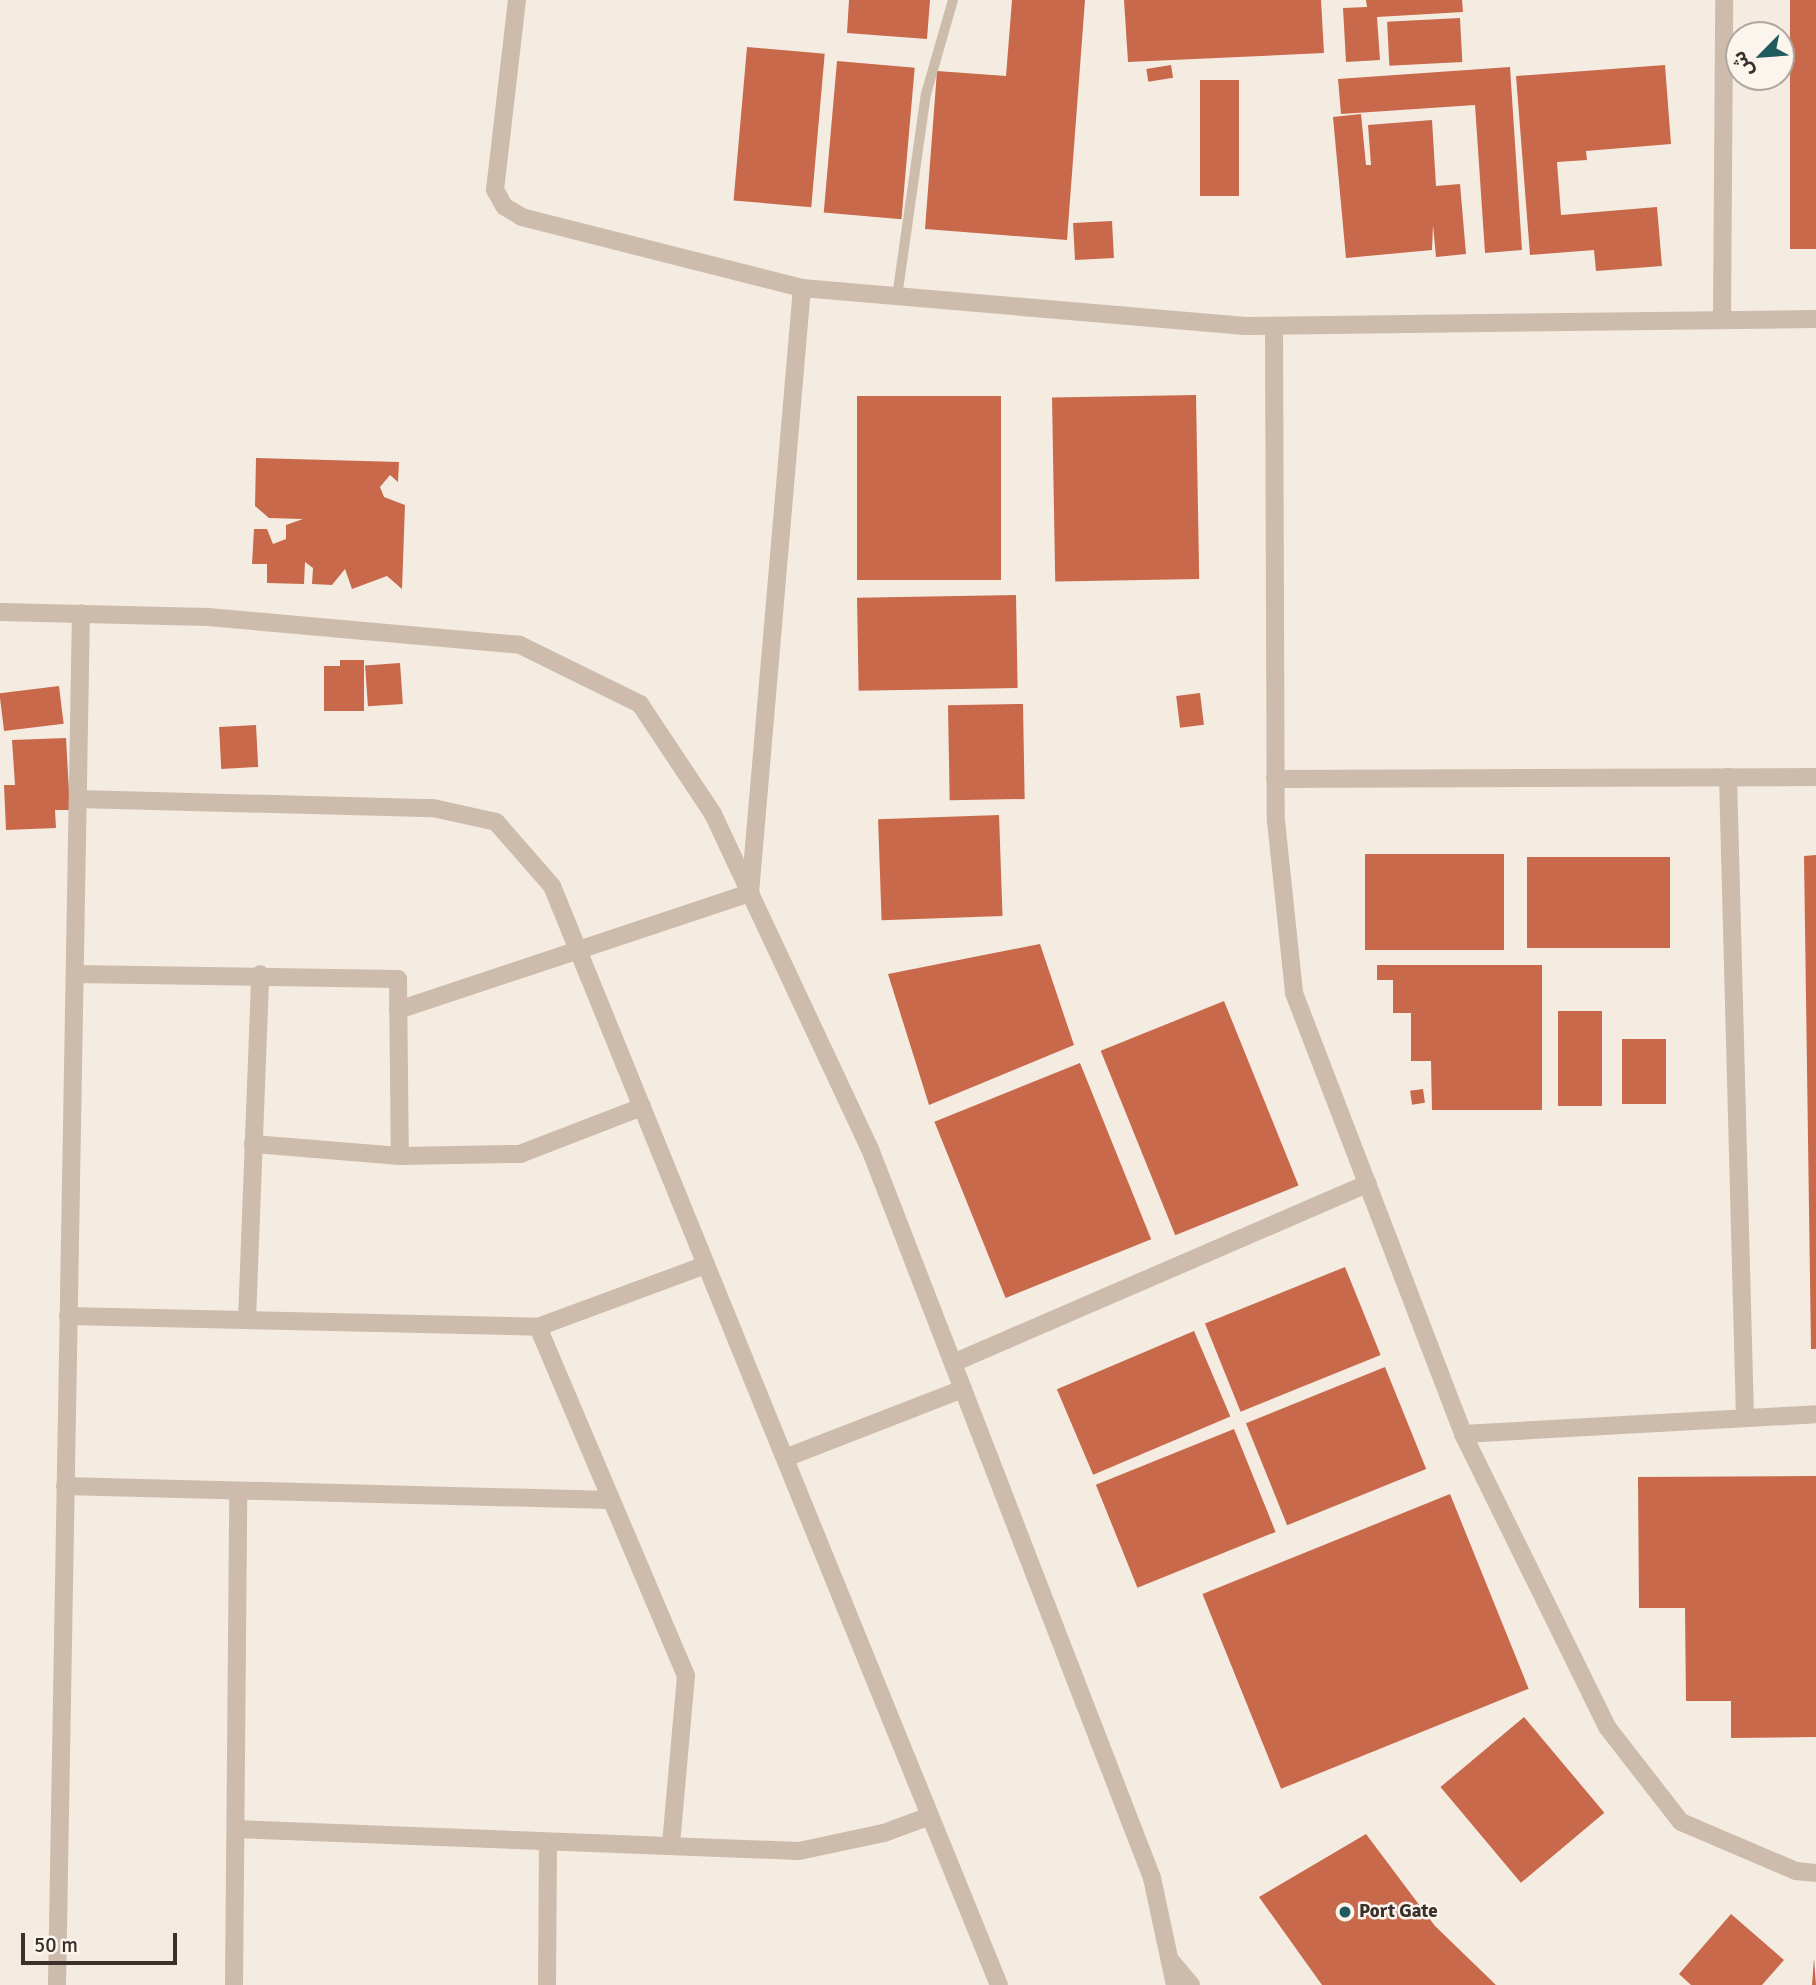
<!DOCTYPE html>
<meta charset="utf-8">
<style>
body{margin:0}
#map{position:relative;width:1816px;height:1985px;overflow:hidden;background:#f4ebe1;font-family:Signika,"Noto Sans Arabic",sans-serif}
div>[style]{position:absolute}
.building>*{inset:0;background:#c8694b;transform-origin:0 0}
.service>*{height:10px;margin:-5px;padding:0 5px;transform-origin:5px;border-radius:5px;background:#cdbbac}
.minor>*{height:18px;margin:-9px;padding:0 9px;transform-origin:9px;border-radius:9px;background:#cdbbac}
.dots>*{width:19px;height:19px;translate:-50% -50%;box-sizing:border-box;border:4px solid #fbf5ee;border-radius:50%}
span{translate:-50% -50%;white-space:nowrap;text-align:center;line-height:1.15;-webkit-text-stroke:5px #fbf5ee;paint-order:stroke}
.poi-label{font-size:19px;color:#3b302b;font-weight:700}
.left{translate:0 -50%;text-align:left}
.north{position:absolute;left:1725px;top:21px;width:70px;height:70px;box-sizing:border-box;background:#fbf5ee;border:2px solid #aea6a0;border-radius:50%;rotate:245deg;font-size:19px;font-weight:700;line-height:28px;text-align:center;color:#3b302b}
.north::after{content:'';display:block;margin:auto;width:24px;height:32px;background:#1f5a5e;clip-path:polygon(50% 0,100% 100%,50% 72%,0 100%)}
.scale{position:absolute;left:21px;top:1933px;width:156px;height:32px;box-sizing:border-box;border:4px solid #3b302b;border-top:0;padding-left:9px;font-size:21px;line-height:24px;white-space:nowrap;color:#3b302b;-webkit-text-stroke:5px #fbf5ee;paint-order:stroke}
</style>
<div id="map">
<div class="building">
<i style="clip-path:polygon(849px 0,930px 0,927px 39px,847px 33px)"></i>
<i style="clip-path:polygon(1012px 0,1085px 0,1067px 240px,925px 229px,937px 71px,1006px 76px)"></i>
<i style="clip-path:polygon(1124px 0,1321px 0,1324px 53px,1128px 62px)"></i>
<i style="clip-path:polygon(1366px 0,1462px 0,1463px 12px,1377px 17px,1380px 60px,1346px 62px,1343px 8px,1367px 7px)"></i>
<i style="left:1790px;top:0;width:26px;height:249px"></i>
<i style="left:1460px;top:18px;width:44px;height:73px;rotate:87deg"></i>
<i style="left:747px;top:47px;width:78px;height:154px;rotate:5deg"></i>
<i style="left:837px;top:61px;width:78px;height:152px;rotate:5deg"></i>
<i style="left:1171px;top:65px;width:13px;height:25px;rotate:81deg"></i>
<i style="clip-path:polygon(1665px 65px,1671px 144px,1586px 151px,1587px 160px,1557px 162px,1561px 215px,1657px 207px,1662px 266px,1596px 271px,1594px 250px,1530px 255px,1516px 76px)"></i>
<i style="clip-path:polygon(1510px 67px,1522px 250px,1485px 253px,1475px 105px,1341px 114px,1338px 79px)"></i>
<i style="left:1200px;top:80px;width:39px;height:116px"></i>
<i style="clip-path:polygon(1361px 114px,1366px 165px,1371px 165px,1368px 125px,1432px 120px,1436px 186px,1460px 184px,1466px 254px,1436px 257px,1433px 225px,1432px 250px,1346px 258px,1333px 117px)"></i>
<i style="left:1112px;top:221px;width:37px;height:39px;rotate:87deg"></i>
<i style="left:1196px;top:395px;width:184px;height:144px;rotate:89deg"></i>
<i style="left:857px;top:396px;width:144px;height:184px"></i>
<i style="clip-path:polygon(256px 458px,399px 462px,398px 482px,390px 475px,380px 487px,384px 497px,405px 505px,402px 589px,387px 576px,352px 589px,345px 569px,332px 585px,312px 584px,313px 568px,305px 562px,304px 584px,267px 583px,267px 564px,252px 564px,254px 529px,267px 529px,273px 544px,286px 539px,286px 525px,303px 519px,269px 518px,255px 506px)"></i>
<i style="left:1016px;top:595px;width:93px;height:159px;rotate:89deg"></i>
<i style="clip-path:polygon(340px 660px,364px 660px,364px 711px,324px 711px,324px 666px,340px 666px)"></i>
<i style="left:400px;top:663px;width:41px;height:35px;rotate:86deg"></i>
<i style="left:59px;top:686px;width:38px;height:60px;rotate:83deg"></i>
<i style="left:1200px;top:693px;width:32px;height:24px;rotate:83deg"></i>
<i style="left:1023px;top:704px;width:95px;height:75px;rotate:89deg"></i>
<i style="left:256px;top:725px;width:42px;height:37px;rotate:87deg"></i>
<i style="clip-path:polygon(66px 738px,70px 810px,55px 810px,56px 828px,6px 830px,4px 785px,15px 785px,12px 740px)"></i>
<i style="left:999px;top:815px;width:101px;height:121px;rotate:88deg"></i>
<i style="left:1365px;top:854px;width:139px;height:96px"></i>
<i style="clip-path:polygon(1816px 855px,1816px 1349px,1811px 1349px,1804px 856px)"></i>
<i style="left:1527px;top:857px;width:143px;height:91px"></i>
<i style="clip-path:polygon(1040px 944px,1074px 1045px,929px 1105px,888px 974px)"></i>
<i style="clip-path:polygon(1377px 965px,1542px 965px,1542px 1110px,1432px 1110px,1431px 1061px,1411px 1061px,1411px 1013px,1393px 1013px,1393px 980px,1377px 980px)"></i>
<i style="left:1224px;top:1001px;width:199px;height:133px;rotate:68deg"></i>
<i style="left:1558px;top:1011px;width:44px;height:95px"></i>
<i style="left:1622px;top:1039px;width:44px;height:65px"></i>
<i style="left:1080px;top:1063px;width:190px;height:157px;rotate:68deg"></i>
<i style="left:1423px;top:1089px;width:14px;height:13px;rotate:82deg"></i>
<i style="left:1345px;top:1267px;width:95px;height:151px;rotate:68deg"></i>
<i style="left:1194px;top:1331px;width:93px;height:149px;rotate:67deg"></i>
<i style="left:1385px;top:1367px;width:110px;height:150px;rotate:68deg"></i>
<i style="left:1234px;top:1429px;width:111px;height:149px;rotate:68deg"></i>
<i style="clip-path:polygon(1816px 1476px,1816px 1737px,1731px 1738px,1731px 1701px,1686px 1701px,1685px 1608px,1639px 1608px,1638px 1477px)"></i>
<i style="left:1450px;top:1494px;width:210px;height:267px;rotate:68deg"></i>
<i style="left:1524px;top:1717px;width:125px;height:109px;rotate:50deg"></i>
<i style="clip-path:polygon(1366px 1834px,1435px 1926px,1496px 1985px,1322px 1985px,1259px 1897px)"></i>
<i style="clip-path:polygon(1731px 1914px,1784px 1960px,1762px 1985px,1691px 1985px,1679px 1974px)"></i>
<i style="clip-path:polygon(1814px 1958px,1816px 1985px,1812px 1985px)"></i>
</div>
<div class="service">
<i style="left:897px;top:297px;width:205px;rotate:-81.9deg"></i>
<i style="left:926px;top:94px;width:98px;rotate:-74deg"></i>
</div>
<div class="minor">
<i style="left:802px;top:288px;width:445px;rotate:4.9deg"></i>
<i style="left:1245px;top:326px;width:571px;rotate:-0.7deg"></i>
<i style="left:1722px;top:319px;width:319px;rotate:-89.6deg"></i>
<i style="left:1274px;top:326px;width:495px;rotate:89.8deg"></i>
<i style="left:1276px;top:821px;width:173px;rotate:84deg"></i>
<i style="left:1294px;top:993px;width:472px;rotate:69deg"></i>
<i style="left:1463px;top:1434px;width:326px;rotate:63.8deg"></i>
<i style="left:1607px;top:1727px;width:120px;rotate:52.1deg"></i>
<i style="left:1681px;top:1822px;width:125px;rotate:23.1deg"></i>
<i style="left:1796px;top:1871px;width:20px;rotate:6deg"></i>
<i style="left:0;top:612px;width:208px;rotate:1.4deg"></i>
<i style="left:208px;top:617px;width:313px;rotate:5.1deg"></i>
<i style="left:520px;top:645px;width:134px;rotate:26.2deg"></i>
<i style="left:640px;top:704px;width:132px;rotate:56.4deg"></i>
<i style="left:713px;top:814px;width:370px;rotate:64.9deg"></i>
<i style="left:870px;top:1149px;width:782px;rotate:68.85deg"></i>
<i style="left:1152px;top:1878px;width:109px;rotate:77.9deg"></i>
<i style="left:1728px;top:777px;width:641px;rotate:88.48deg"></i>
<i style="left:1275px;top:779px;width:541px;rotate:-0.21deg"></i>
<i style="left:78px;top:799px;width:355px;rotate:1.5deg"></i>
<i style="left:433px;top:808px;width:65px;rotate:12.5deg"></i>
<i style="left:496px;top:822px;width:85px;rotate:48.8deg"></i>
<i style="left:552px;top:886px;width:1186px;rotate:67.87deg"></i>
<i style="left:75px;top:974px;width:323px;rotate:0.9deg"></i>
<i style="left:398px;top:979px;width:177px;rotate:89.4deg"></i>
<i style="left:398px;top:1010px;width:371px;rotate:-18.4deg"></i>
<i style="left:750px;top:893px;width:607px;rotate:-85.09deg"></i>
<i style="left:802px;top:288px;width:289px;rotate:-165.8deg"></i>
<i style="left:522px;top:217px;width:21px;rotate:-149deg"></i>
<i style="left:504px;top:206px;width:18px;rotate:-119deg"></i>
<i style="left:495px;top:190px;width:191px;rotate:-83.4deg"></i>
<i style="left:253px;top:1144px;width:147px;rotate:4.7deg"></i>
<i style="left:400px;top:1156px;width:120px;rotate:-1deg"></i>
<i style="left:520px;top:1154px;width:131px;rotate:-21.1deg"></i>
<i style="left:68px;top:1316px;width:470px;rotate:1.3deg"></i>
<i style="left:538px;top:1327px;width:179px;rotate:-20.3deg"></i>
<i style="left:247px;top:1320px;width:346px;rotate:-87.8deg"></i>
<i style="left:538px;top:1327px;width:379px;rotate:67deg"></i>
<i style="left:686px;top:1676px;width:168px;rotate:95.1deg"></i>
<i style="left:953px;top:1363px;width:452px;rotate:-23.4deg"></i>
<i style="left:1463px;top:1434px;width:354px;rotate:-3.2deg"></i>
<i style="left:785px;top:1458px;width:191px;rotate:-21.2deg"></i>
<i style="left:65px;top:1486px;width:546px;rotate:1.47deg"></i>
<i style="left:236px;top:1829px;width:563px;rotate:2.24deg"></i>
<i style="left:799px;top:1851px;width:87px;rotate:-12deg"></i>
<i style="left:884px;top:1833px;width:49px;rotate:-20.3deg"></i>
<i style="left:1171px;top:1961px;width:31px;rotate:50deg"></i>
<i style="left:57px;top:1985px;width:1372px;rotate:-89deg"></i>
<i style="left:234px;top:1985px;width:490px;rotate:-89.5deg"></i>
<i style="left:547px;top:1985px;width:141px;rotate:-89.6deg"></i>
</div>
<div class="dots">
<i style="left:1345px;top:1912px;background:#1f5a5e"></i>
</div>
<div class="poi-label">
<span class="left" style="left:1359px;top:1912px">Port Gate</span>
</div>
<div class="north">ش</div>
<div class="scale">50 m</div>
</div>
